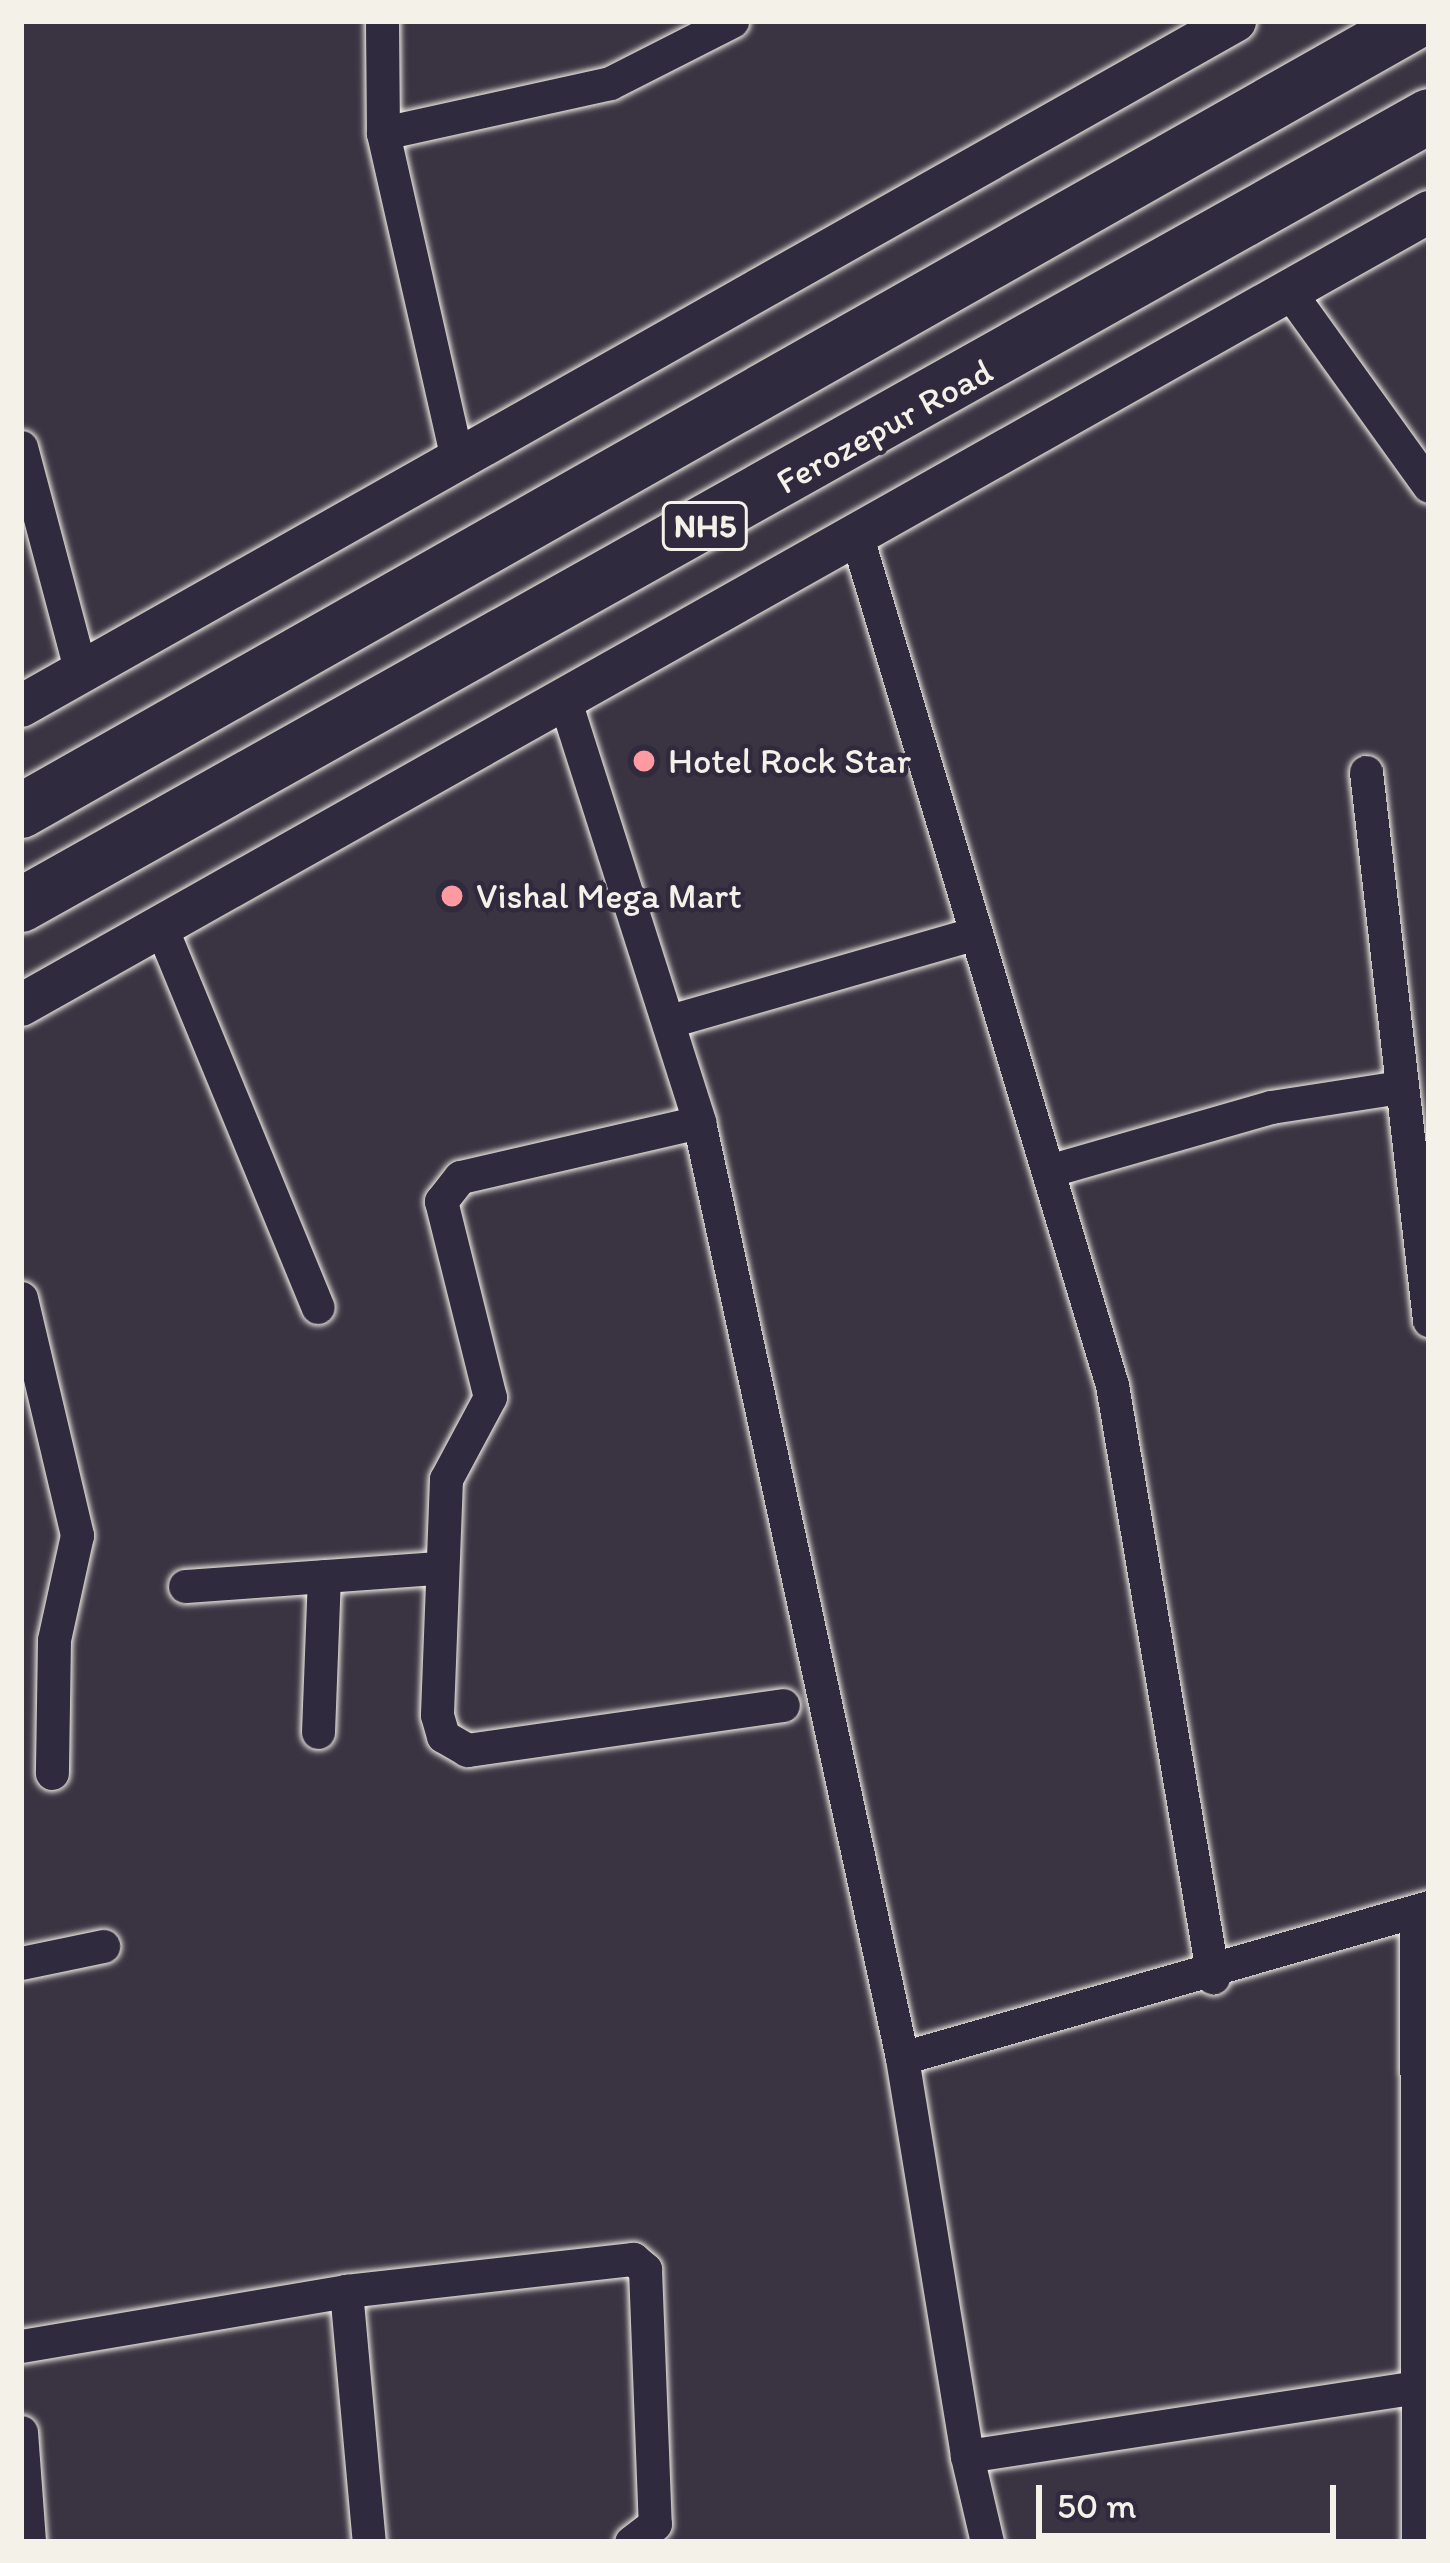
<!DOCTYPE html>
<style>
body{margin:0}
#map{position:relative;width:1450px;height:2563px;overflow:hidden;background:#3a3442;font-family:Itim,sans-serif}
div>[style]{position:absolute}
.roads{filter:drop-shadow(0 0 3px #f4f1e8) drop-shadow(0 0 3px #f4f1e8)}
.minor>*{height:33px;margin:-16.5px;padding:0 16.5px;transform-origin:16.5px;border-radius:16.5px;background:#2f2a3d}
.tertiary>*{height:42px;margin:-21px;padding:0 21px;transform-origin:21px;border-radius:21px;background:#2f2a3d}
.trunk>*{height:54px;margin:-27px;padding:0 27px;transform-origin:27px;border-radius:27px;background:#2f2a3d}
.dots>*{width:33px;height:33px;translate:-50% -50%;box-sizing:border-box;border:6px solid #2f2a3d;border-radius:50%}
span{translate:-50% -50%;white-space:nowrap;text-align:center;line-height:1.15;-webkit-text-stroke:9px #2f2a3d;paint-order:stroke}
.shield-label span{padding:3px 9px;background:#2f2a3d;border:3px solid;border-radius:9px;-webkit-text-stroke-width:0}
.shield-label{font-size:33px;color:#f4f1e8;font-weight:700}
.street-label{font-size:36px;color:#f4f1e8}
.poi-label{font-size:36px;color:#f4f1e8}
.left{translate:0 -50%;text-align:left}
.frame{position:absolute;inset:0;border:24px solid #f4f1e8;pointer-events:none}
.scale{position:absolute;left:1036px;top:2485px;width:300px;height:54px;box-sizing:border-box;border:6px solid #f4f1e8;border-top:0;padding-left:15px;font-size:36px;line-height:42px;white-space:nowrap;color:#f4f1e8;-webkit-text-stroke:9px #2f2a3d;paint-order:stroke}
</style>
<div id="map">
<div class="roads">
<div class="minor">
<i style="left:382px;top:21px;width:112px;rotate:89.5deg"></i>
<i style="left:383px;top:133px;width:339px;rotate:77.2deg"></i>
<i style="left:383px;top:133px;width:232px;rotate:-12.4deg"></i>
<i style="left:610px;top:83px;width:137px;rotate:-26.9deg"></i>
<i style="left:1288px;top:290px;width:241px;rotate:54.3deg"></i>
<i style="left:21px;top:447px;width:233px;rotate:75.1deg"></i>
<i style="left:856px;top:534px;width:889px;rotate:73.26deg"></i>
<i style="left:1112px;top:1385px;width:601px;rotate:80.32deg"></i>
<i style="left:565px;top:701px;width:442px;rotate:72.3deg"></i>
<i style="left:699px;top:1122px;width:958px;rotate:77.76deg"></i>
<i style="left:902px;top:2058px;width:548px;rotate:-15.99deg"></i>
<i style="left:1366px;top:772px;width:552px;rotate:83.44deg"></i>
<i style="left:161px;top:927px;width:411px;rotate:67.6deg"></i>
<i style="left:673px;top:1020px;width:312px;rotate:-16deg"></i>
<i style="left:699px;top:1122px;width:245px;rotate:167deg"></i>
<i style="left:460px;top:1177px;width:31px;rotate:128deg"></i>
<i style="left:441px;top:1201px;width:202px;rotate:76deg"></i>
<i style="left:490px;top:1397px;width:93px;rotate:118.2deg"></i>
<i style="left:446px;top:1479px;width:236px;rotate:92.2deg"></i>
<i style="left:437px;top:1715px;width:22px;rotate:74deg"></i>
<i style="left:443px;top:1736px;width:28px;rotate:30deg"></i>
<i style="left:467px;top:1750px;width:319px;rotate:-8.1deg"></i>
<i style="left:1055px;top:1169px;width:225px;rotate:-16deg"></i>
<i style="left:1271px;top:1107px;width:124px;rotate:-8.8deg"></i>
<i style="left:21px;top:1298px;width:244px;rotate:76.7deg"></i>
<i style="left:77px;top:1535px;width:107px;rotate:102.4deg"></i>
<i style="left:54px;top:1640px;width:133px;rotate:90.9deg"></i>
<i style="left:185px;top:1586px;width:251px;rotate:-4.1deg"></i>
<i style="left:318px;top:1732px;width:156px;rotate:-87.8deg"></i>
<i style="left:1416px;top:1912px;width:630px;rotate:89.82deg"></i>
<i style="left:21px;top:1963px;width:84px;rotate:-11.7deg"></i>
<i style="left:902px;top:2058px;width:403px;rotate:80.7deg"></i>
<i style="left:967px;top:2456px;width:455px;rotate:-8.7deg"></i>
<i style="left:346px;top:2291px;width:252px;rotate:84.8deg"></i>
<i style="left:21px;top:2346px;width:330px;rotate:-9.6deg"></i>
<i style="left:346px;top:2291px;width:289px;rotate:-6.4deg"></i>
<i style="left:633px;top:2259px;width:16px;rotate:40deg"></i>
<i style="left:645px;top:2269px;width:255px;rotate:87.8deg"></i>
<i style="left:655px;top:2524px;width:30px;rotate:143deg"></i>
<i style="left:21px;top:2432px;width:110px;rotate:85.8deg"></i>
<i style="left:967px;top:2456px;width:88px;rotate:76.9deg"></i>
</div>
<div class="tertiary">
<i style="left:21px;top:706px;width:1394px;rotate:-29.43deg"></i>
<i style="left:21px;top:1005px;width:1616px;rotate:-29.39deg"></i>
</div>
<div class="trunk">
<i style="left:21px;top:811px;width:1604px;rotate:-29.51deg"></i>
<i style="left:21px;top:905px;width:1614px;rotate:-29.26deg"></i>
</div>
</div>
<div class="dots">
<i style="left:644px;top:761px;background:#ff9aa2"></i>
<i style="left:452px;top:896px;background:#ff9aa2"></i>
</div>
<div class="shield-label">
<span style="left:705px;top:526px">NH5</span>
</div>
<div class="street-label">
<span style="left:884px;top:426px;rotate:-29deg">Ferozepur Road</span>
</div>
<div class="poi-label">
<span class="left" style="left:668px;top:761px">Hotel Rock Star</span>
<span class="left" style="left:476px;top:896px">Vishal Mega Mart</span>
</div>
<div class="frame"></div>
<div class="scale">50 m</div>
</div>
